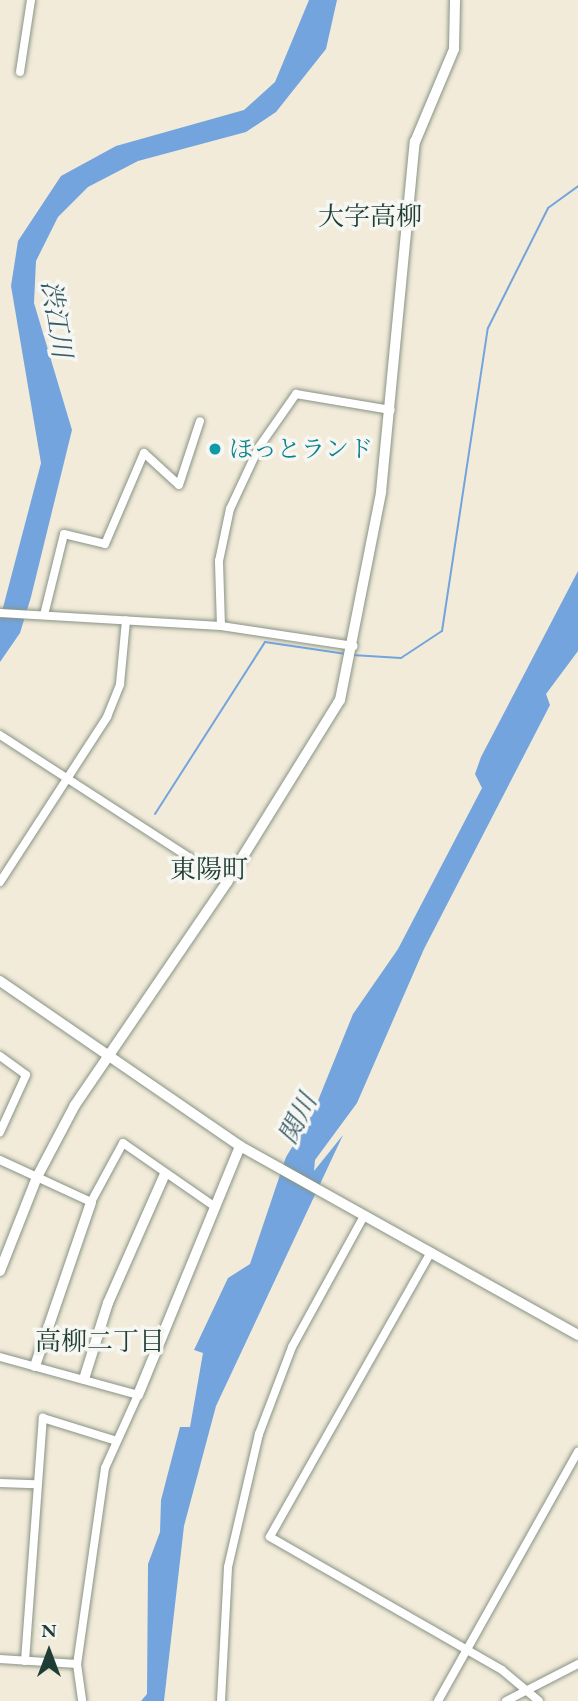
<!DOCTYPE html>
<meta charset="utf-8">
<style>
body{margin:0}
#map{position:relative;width:578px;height:1701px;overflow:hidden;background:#f2ebd9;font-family:"EB Garamond","Noto Serif JP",serif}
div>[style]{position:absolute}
.water>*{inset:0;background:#73a4de}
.stream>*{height:2px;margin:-1px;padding:0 1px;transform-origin:1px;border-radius:1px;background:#73a4de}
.roads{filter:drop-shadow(0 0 2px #889486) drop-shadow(0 0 2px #889486)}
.minor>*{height:8px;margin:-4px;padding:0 4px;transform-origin:4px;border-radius:4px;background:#fff}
.tertiary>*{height:10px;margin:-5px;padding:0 5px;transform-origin:5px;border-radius:5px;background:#fff}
.dots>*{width:19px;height:19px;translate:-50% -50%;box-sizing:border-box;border:4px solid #f6f6f2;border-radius:50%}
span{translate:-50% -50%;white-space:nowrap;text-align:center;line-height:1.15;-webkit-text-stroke:7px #f6f6f2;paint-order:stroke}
.culture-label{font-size:24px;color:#0d838f}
.left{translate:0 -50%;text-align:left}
.neighbourhood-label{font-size:26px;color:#1f3d34}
.water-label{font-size:26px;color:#385c67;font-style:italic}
.north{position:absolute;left:14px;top:1617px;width:70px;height:70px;-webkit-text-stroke:5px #f6f6f2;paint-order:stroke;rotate:0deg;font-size:19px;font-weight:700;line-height:28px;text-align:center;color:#1f3d34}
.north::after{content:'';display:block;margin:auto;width:24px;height:32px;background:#1f3d34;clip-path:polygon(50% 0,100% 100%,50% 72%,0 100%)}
</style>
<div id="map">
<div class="water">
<i style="clip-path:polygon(309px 0,337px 0,326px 49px,276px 112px,246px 132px,138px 161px,88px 187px,58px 217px,36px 261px,34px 303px,72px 430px,31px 597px,20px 633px,0 662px,0 619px,41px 463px,11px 286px,18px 241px,61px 176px,116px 146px,244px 110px,275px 82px)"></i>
<i style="clip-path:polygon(578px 571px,578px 651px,546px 694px,550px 705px,424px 949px,357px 1103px,315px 1160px,314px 1171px,343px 1135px,216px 1406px,184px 1526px,164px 1701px,141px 1701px,147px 1694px,148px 1564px,160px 1532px,161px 1500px,180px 1427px,190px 1427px,203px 1353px,194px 1350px,228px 1278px,250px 1264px,286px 1157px,313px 1113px,353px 1014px,398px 949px,482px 788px,475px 774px,481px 757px)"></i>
</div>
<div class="stream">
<i style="left:352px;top:655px;width:49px;rotate:3.5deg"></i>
<i style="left:401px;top:658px;width:49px;rotate:-33.4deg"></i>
<i style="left:442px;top:631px;width:306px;rotate:-81.4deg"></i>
<i style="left:488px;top:328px;width:134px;rotate:-63.4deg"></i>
<i style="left:548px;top:208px;width:37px;rotate:-36deg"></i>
<i style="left:155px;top:814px;width:204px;rotate:-57.4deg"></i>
<i style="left:265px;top:642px;width:82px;rotate:8.4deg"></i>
</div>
<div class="roads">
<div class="minor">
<i style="left:20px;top:72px;width:73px;rotate:-81.3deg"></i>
<i style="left:0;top:613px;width:221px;rotate:3.4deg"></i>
<i style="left:221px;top:626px;width:134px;rotate:8.6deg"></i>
<i style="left:44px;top:615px;width:83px;rotate:-76.1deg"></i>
<i style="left:64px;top:534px;width:42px;rotate:13.7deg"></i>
<i style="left:105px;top:544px;width:99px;rotate:-66.8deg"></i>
<i style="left:144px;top:453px;width:47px;rotate:42.4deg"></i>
<i style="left:179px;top:485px;width:67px;rotate:-71.8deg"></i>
<i style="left:221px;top:626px;width:65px;rotate:-91.8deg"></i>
<i style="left:219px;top:561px;width:53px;rotate:-78.1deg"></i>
<i style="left:230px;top:509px;width:68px;rotate:-64.9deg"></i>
<i style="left:259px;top:447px;width:65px;rotate:-55.1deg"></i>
<i style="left:296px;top:394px;width:96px;rotate:9.6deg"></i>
<i style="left:0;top:735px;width:270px;rotate:32.9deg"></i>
<i style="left:0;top:882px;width:197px;rotate:-57deg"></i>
<i style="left:107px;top:717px;width:35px;rotate:-68deg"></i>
<i style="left:120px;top:684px;width:64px;rotate:-84.6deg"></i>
<i style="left:0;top:1056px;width:32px;rotate:36deg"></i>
<i style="left:26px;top:1075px;width:63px;rotate:114.5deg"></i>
<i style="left:0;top:1160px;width:100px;rotate:24.8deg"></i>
<i style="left:91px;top:1202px;width:67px;rotate:-61.5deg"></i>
<i style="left:123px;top:1143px;width:111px;rotate:34.7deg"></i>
<i style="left:431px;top:1252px;width:327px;rotate:119.5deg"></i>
<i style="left:270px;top:1537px;width:267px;rotate:29.8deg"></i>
<i style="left:502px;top:1670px;width:48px;rotate:40deg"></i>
<i style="left:0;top:1357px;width:143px;rotate:15.4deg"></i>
<i style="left:138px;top:1395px;width:80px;rotate:114.3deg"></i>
<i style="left:105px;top:1468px;width:198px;rotate:98.1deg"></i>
<i style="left:77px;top:1664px;width:37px;rotate:82deg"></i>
<i style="left:0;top:1483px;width:35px;rotate:2deg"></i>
<i style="left:0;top:1659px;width:77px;rotate:3.7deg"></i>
<i style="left:25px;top:1661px;width:244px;rotate:-85.8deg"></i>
<i style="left:43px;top:1418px;width:77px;rotate:17.3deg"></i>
<i style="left:221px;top:1701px;width:134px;rotate:-87deg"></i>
<i style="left:228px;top:1567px;width:137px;rotate:-76.9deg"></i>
<i style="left:259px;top:1434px;width:93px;rotate:-69.2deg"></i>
<i style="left:292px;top:1347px;width:147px;rotate:-61.2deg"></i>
<i style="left:438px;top:1701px;width:286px;rotate:-60.7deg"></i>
<i style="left:506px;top:1701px;width:81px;rotate:-27.2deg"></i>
</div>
<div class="tertiary">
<i style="left:0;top:981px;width:291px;rotate:34.5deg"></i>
<i style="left:240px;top:1146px;width:387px;rotate:29.2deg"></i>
<i style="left:0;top:1271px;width:101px;rotate:-68.5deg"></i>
<i style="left:37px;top:1177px;width:81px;rotate:-62.2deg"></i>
<i style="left:75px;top:1105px;width:270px;rotate:-55.7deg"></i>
<i style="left:227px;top:882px;width:214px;rotate:-58.2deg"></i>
<i style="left:340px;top:700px;width:212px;rotate:-78.8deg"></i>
<i style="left:381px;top:492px;width:352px;rotate:-84.5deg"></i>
<i style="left:415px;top:142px;width:101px;rotate:-67.2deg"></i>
<i style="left:454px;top:49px;width:49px;rotate:-88.8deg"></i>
<i style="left:35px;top:1366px;width:173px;rotate:-71.1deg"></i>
<i style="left:84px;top:1379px;width:80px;rotate:-72.5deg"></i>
<i style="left:108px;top:1303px;width:141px;rotate:-66.2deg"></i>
<i style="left:138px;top:1395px;width:269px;rotate:-67.7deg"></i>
</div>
</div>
<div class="dots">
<i style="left:215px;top:449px;background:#0f9aa8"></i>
</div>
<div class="culture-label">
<span class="left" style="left:229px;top:449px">ほっとランド</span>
</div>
<div class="neighbourhood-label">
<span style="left:370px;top:217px">大字高柳</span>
<span style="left:209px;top:870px">東陽町</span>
<span style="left:100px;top:1342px">高柳二丁目</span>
</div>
<div class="water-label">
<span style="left:56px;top:319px;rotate:81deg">渋江川</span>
<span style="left:298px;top:1119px;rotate:-63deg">関川</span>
</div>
<div class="north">N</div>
</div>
